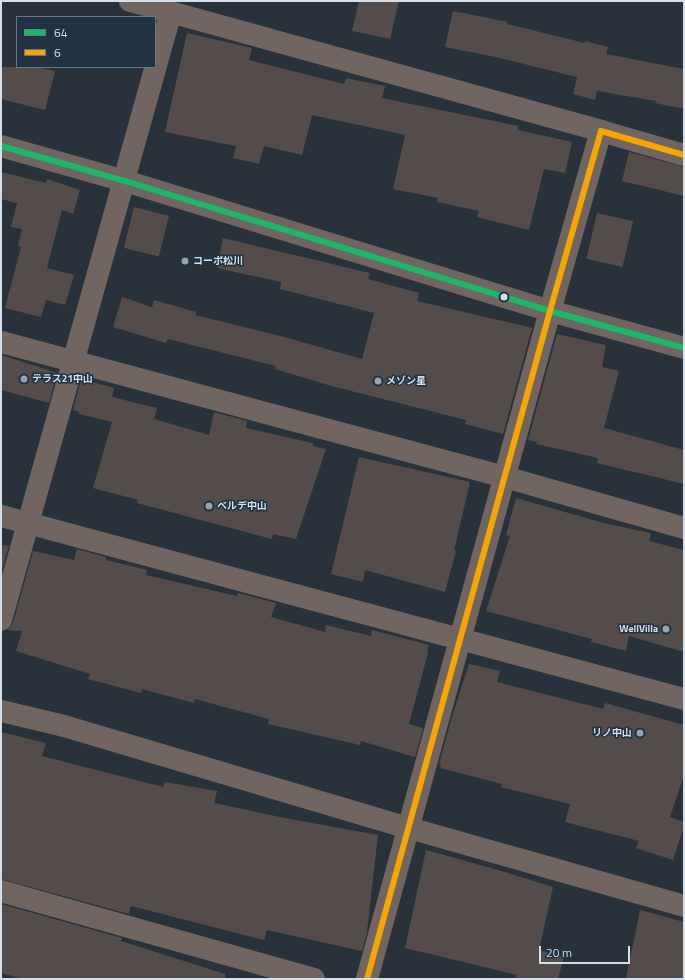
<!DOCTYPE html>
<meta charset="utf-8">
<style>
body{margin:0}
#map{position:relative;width:685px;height:980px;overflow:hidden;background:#29323b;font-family:"Titillium Web","Noto Sans JP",sans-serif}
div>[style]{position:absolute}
.building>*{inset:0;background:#534c4a;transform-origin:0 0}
.minor>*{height:22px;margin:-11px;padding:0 11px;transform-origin:11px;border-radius:11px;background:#706560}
.tertiary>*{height:22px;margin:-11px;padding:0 11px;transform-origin:11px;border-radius:11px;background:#706560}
.bus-1>*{height:6px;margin:-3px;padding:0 3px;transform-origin:3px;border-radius:3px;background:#1ab867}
.bus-2>*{height:6px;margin:-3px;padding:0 3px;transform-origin:3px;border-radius:3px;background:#f7a600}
.dots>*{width:11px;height:11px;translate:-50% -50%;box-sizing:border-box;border:2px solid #213343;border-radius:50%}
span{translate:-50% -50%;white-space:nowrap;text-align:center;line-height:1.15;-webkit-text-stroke:3px #213343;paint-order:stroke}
.poi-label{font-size:10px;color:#d4dfea;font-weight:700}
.left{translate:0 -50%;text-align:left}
.right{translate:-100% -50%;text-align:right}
.frame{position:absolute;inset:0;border:2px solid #d4dfea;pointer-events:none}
.legend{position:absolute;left:16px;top:16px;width:140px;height:52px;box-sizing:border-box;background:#213343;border:1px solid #697886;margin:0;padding:5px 7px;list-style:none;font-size:12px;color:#d4dfea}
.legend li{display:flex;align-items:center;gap:8px;height:20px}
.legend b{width:20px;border:1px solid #697886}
.scale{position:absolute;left:539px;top:946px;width:91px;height:18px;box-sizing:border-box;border:2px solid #d4dfea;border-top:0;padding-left:5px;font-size:12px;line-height:14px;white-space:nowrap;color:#d4dfea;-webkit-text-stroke:3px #213343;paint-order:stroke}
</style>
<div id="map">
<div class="building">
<i style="clip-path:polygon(359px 1px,399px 1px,390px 39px,352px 31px)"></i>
<i style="clip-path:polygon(453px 11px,508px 22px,507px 24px,585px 43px,585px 41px,608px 47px,606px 54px,684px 69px,684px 109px,655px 103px,656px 101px,597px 91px,595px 100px,573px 94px,577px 77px,496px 57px,445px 47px)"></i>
<i style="clip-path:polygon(187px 33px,252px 48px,249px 60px,344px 84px,346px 78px,385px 86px,382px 98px,518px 126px,518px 130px,572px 142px,565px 173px,544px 169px,529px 230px,477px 217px,479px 211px,437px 202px,438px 198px,393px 189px,405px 135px,312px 115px,302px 155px,264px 146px,259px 164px,233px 158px,236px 146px,165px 132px)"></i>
<i style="clip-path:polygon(1px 67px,37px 67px,55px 71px,45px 110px,1px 99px)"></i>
<i style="clip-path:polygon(629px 152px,684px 167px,684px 196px,622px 181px)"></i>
<i style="clip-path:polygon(1px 172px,46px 183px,47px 179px,80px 190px,73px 214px,62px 210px,47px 268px,74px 275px,65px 305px,46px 300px,41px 317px,5px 308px,21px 247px,18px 246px,22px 229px,11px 227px,17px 203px,1px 199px)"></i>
<i style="left:134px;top:207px;width:36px;height:42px;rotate:14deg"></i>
<i style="left:597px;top:213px;width:37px;height:47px;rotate:13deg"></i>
<i style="clip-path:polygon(223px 238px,370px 273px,368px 279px,419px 293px,417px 301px,532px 328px,503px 434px,465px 424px,466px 420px,335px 387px,275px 369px,276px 366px,168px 339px,166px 343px,113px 327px,122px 297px,152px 307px,154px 300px,196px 312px,195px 315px,284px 337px,362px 359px,374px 313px,280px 289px,281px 282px,217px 268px)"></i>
<i style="clip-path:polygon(557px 334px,606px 345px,602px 367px,619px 371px,604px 428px,684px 450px,684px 484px,597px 463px,598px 458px,536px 444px,537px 442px,528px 440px)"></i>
<i style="clip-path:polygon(1px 355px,57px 373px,49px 403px,1px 390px)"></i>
<i style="clip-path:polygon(81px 379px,114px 388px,112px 397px,157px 408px,154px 419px,209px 435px,214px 412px,247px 421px,246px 428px,313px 443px,313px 446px,326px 449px,296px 539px,273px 534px,272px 539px,137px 503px,138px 500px,93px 488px,112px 422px,79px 414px,79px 412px,73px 410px)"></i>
<i style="clip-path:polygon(359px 457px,470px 482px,454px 551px,456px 551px,445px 592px,365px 570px,363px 582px,331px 574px)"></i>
<i style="clip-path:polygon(516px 498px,604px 523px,651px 533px,649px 541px,684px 550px,684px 652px,629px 636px,626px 651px,591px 642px,592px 639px,486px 611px,510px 536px,506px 535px)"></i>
<i style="clip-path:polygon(1px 545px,9px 546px,1px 574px)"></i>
<i style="clip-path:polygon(77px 549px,106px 557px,106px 560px,147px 570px,146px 575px,237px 596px,238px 593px,276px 603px,271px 617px,325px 632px,326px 625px,371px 636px,372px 630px,429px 645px,427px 653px,428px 653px,409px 724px,423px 728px,415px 757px,361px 741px,360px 745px,268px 724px,269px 719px,195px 699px,194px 703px,142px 689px,141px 693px,88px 679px,90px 674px,16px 651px,22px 631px,8px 630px,13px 623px,33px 551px,74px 560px)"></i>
<i style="clip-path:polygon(469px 664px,500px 671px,497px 682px,603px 709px,605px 703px,684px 725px,684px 775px,670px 817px,684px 822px,684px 826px,673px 860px,636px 848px,639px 841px,565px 822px,570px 804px,501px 787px,502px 784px,440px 768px,441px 764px,439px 764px,451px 720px)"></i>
<i style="clip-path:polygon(1px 732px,46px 743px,42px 756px,163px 787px,165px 782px,217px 791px,214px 803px,290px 819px,378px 835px,367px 932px,362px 951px,267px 930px,264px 940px,131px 906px,129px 914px,1px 879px)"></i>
<i style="clip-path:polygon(426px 850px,505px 872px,553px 887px,539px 950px,564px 957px,558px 979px,516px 979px,517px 975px,405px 948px)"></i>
<i style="clip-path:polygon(1px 904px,122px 938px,121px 941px,225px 974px,225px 979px,23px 979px,1px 973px)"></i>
<i style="clip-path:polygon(640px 910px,684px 922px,684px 979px,626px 979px)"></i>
</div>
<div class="minor">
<i style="left:130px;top:1px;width:489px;rotate:15.4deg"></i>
<i style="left:1px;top:342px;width:522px;rotate:15deg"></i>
<i style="left:505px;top:477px;width:186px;rotate:15.9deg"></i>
<i style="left:1px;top:516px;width:707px;rotate:15deg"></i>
<i style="left:1px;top:620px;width:631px;rotate:-74.38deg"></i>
<i style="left:1px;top:711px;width:65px;rotate:13.4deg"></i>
<i style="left:64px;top:726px;width:360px;rotate:16.5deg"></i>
<i style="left:409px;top:828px;width:286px;rotate:15.8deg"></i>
<i style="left:1px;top:891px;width:325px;rotate:15.7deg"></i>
<i style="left:367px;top:979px;width:693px;rotate:-74.68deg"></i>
<i style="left:550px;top:311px;width:187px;rotate:-74.2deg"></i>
<i style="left:601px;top:131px;width:86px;rotate:16.1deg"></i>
</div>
<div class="tertiary">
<i style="left:1px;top:146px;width:129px;rotate:15.8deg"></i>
<i style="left:125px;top:181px;width:444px;rotate:17deg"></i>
<i style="left:550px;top:311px;width:139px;rotate:15.4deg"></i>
</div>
<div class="bus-1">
<i style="left:1px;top:146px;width:129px;rotate:15.8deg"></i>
<i style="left:125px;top:181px;width:444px;rotate:17deg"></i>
<i style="left:550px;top:311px;width:139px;rotate:15.4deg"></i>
</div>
<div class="bus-2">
<i style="left:367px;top:979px;width:693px;rotate:-74.68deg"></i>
<i style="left:550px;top:311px;width:187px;rotate:-74.2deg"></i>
<i style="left:601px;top:131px;width:86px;rotate:16.1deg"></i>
</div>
<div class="dots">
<i style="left:185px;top:261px;background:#98a2ad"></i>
<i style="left:504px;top:297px;background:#d4dfea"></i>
<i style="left:24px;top:379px;background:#98a2ad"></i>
<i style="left:378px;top:381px;background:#98a2ad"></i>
<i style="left:209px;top:506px;background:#98a2ad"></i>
<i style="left:666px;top:629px;background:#98a2ad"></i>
<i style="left:640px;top:733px;background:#98a2ad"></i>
</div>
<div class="poi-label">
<span class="left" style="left:193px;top:261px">コーポ松川</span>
<span class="left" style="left:32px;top:379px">テラス21中山</span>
<span class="left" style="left:386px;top:381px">メゾン星</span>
<span class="left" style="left:217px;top:506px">ベルデ中山</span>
<span class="right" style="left:658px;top:629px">WellVilla</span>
<span class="right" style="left:632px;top:733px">リノ中山</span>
</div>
<div class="frame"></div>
<ul class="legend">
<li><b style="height:5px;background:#1ab867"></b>64</li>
<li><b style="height:5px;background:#f7a600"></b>6</li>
</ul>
<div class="scale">20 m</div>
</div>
